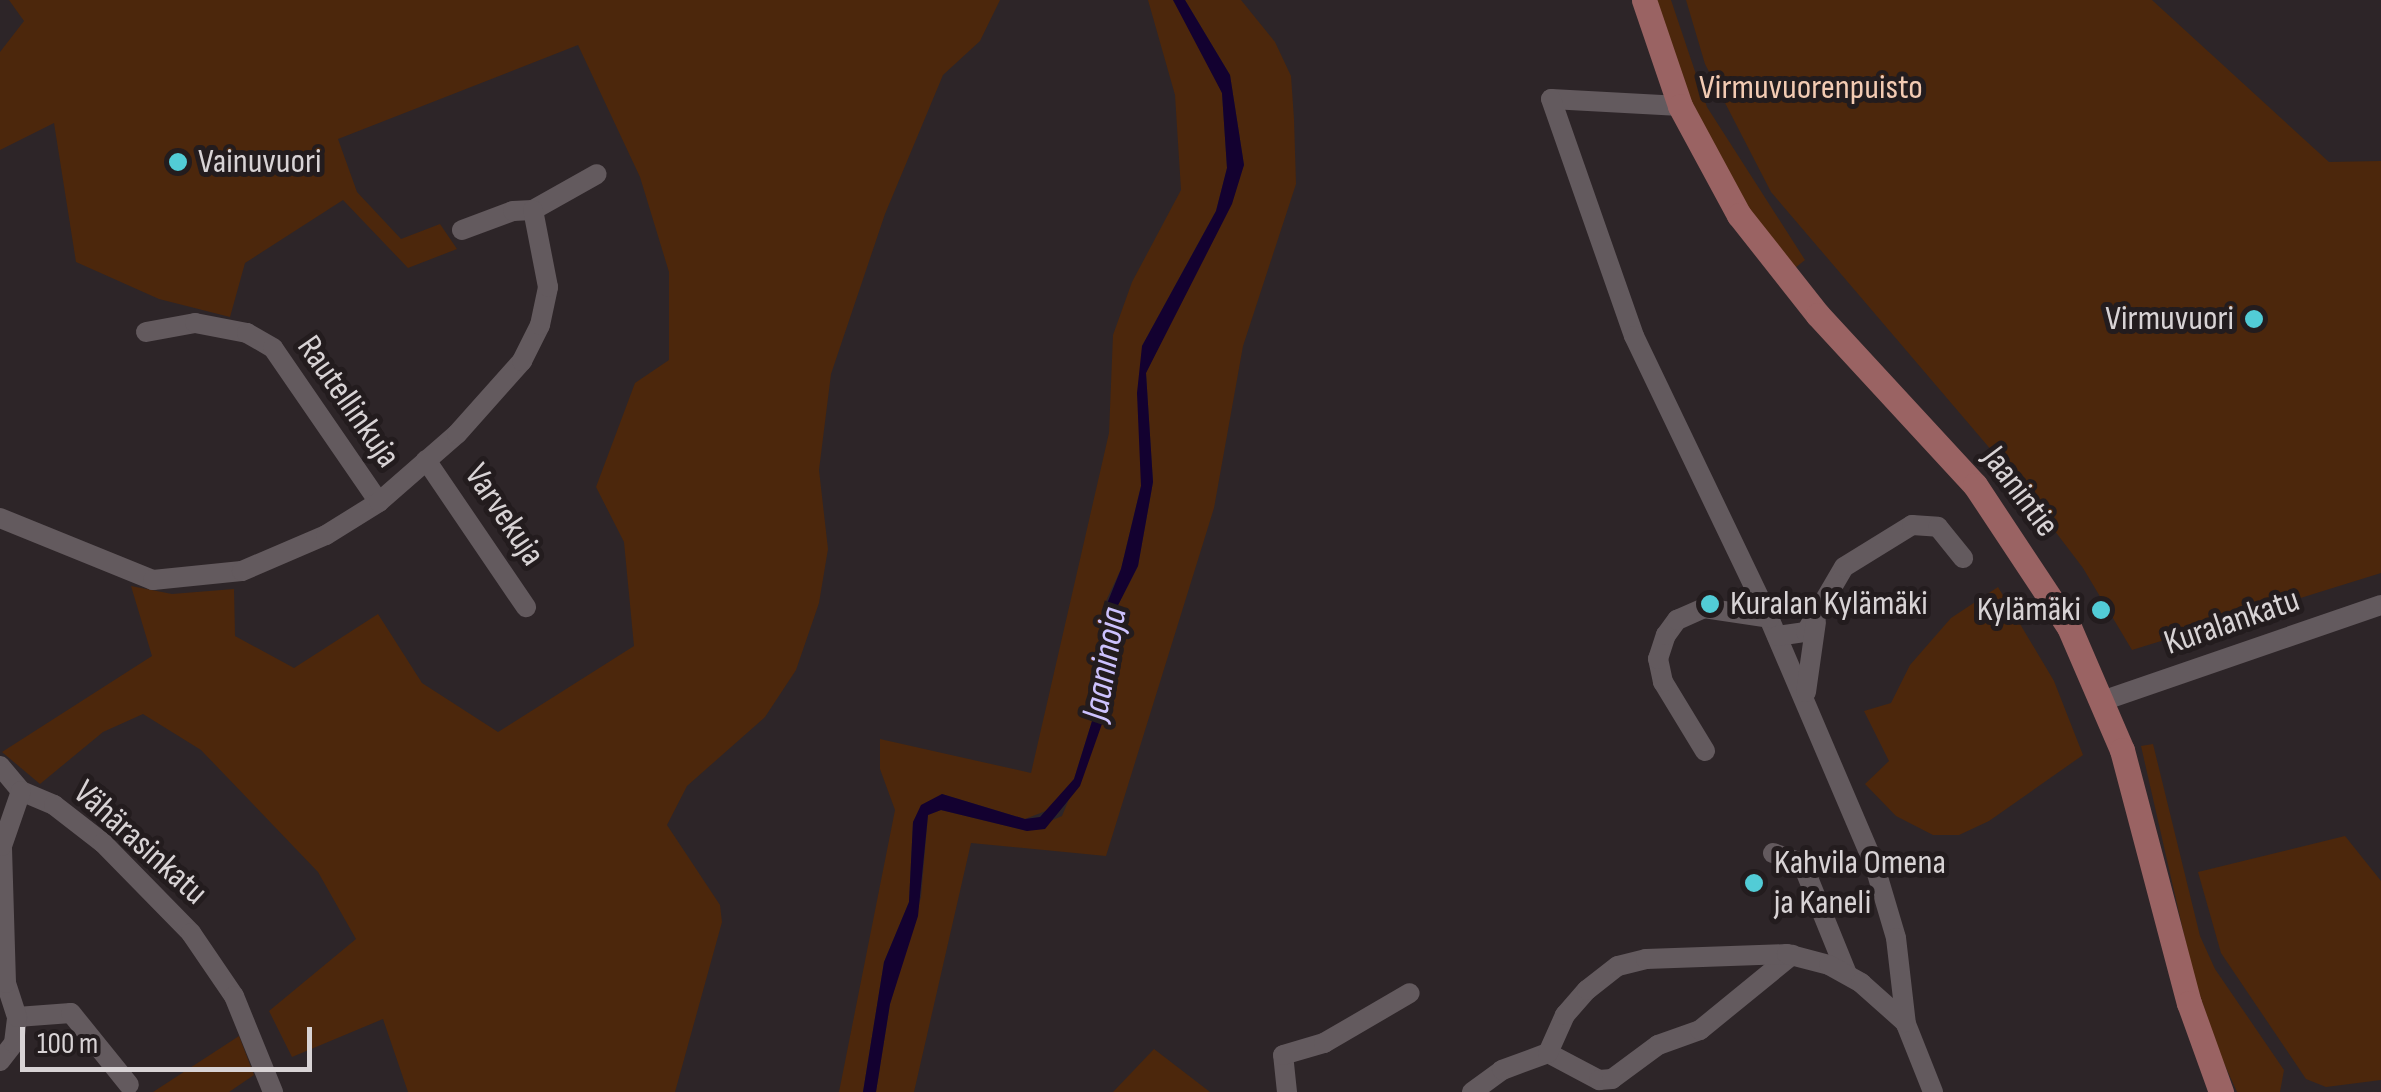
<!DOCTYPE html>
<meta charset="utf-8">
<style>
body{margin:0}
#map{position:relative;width:2381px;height:1092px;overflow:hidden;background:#2d2528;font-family:"Sofia Sans Condensed",sans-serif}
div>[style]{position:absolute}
.green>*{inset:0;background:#4c270c}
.water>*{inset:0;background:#130130}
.minor>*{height:20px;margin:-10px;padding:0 10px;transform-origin:10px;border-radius:10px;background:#635a5e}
.major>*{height:25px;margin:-12.5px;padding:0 12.5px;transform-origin:12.5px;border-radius:12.5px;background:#9a6363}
.dots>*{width:28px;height:28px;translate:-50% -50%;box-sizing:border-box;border:5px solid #231c1e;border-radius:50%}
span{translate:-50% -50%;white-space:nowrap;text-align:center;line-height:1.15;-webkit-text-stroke:10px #231c1e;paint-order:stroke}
.park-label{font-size:35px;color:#f3cbb3}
.poi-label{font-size:35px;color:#d8d3d5}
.left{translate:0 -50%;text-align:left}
.right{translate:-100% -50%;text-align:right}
.street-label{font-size:35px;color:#d8d3d5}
.water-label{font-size:38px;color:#cdc2fe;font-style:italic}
.scale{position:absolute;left:20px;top:1027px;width:292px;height:45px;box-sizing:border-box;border:5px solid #d8d3d5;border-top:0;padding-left:12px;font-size:30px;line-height:35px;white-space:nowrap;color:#d8d3d5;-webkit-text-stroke:8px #231c1e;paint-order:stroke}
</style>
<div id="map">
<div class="green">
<i style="clip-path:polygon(9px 0,1000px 0,980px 41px,943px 75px,885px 214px,831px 374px,819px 470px,828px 549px,819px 603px,796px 670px,765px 717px,687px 786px,667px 825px,720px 905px,722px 922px,675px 1092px,408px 1092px,383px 1019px,292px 1057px,269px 1011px,356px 939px,318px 872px,201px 750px,143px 714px,103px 732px,40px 784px,2px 752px,152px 656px,131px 586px,172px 594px,234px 589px,235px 636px,294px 668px,378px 614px,422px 683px,498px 732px,634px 646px,624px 542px,596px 487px,635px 383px,669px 360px,669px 272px,640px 177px,578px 45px,338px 139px,357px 192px,401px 239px,440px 224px,457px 249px,408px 268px,343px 200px,245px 263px,230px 317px,159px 299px,76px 262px,54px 123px,0 150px,0 52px,24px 21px)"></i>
<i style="clip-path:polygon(1148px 0,1173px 0,1208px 59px,1222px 93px,1227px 168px,1216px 211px,1142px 346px,1141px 486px,1121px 569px,1105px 603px,1102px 689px,1074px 779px,1051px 809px,1025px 819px,942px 794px,913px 822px,909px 902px,884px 962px,863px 1092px,839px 1092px,895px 810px,880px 769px,880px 739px,1031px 773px,1109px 433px,1113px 335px,1132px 282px,1181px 190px,1175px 95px)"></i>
<i style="clip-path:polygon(1185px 0,1241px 0,1275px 42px,1291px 76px,1294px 119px,1296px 184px,1243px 346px,1214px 508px,1106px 856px,971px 843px,914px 1092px,876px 1092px,890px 1004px,921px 897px,928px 815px,941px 810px,1027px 831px,1062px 816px,1114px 690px,1112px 617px,1138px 566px,1153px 482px,1146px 373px,1244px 165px,1230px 75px)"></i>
<i style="clip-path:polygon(1655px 0,1671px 0,1707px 107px,1805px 260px,1795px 268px,1750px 211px,1694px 112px)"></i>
<i style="clip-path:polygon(1686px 0,2152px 0,2329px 162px,2381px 161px,2381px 573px,2132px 650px,2083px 568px,2010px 472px,1771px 192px,1705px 64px)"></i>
<i style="clip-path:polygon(1998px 587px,2054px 681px,2083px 755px,1989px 821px,1959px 835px,1933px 835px,1896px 816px,1865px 784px,1889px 761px,1864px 711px,1891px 703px,1910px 665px,1951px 618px)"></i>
<i style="clip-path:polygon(2153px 744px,2200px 936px,2215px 969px,2284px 1070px,2280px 1092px,2237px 1092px,2218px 1050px,2193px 974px,2141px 746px)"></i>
<i style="clip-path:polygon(2345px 836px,2381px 881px,2381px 1080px,2326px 1087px,2306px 1079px,2221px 953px,2198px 872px)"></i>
<i style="clip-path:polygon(239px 1036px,254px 1075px,229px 1092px,153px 1092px)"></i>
<i style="clip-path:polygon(1154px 1049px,1210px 1092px,1113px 1092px)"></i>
</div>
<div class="water">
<i style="clip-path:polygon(1173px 0,1185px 0,1230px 75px,1244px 165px,1232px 204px,1146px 373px,1153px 482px,1138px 566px,1112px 617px,1114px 690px,1080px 786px,1045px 829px,1027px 831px,941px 810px,928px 815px,918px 916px,890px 1004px,876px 1092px,863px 1092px,884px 962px,909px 902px,913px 822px,921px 805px,942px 794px,1025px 819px,1040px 817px,1074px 779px,1102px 689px,1100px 621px,1121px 569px,1141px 486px,1137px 393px,1142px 346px,1216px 211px,1227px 168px,1222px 93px)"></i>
</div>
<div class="minor">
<i style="left:1680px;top:106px;width:129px;rotate:-176.9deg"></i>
<i style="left:1551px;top:99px;width:251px;rotate:70.7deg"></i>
<i style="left:1634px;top:336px;width:313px;rotate:64.4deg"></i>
<i style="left:1769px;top:618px;width:271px;rotate:66.9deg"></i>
<i style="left:1875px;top:867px;width:74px;rotate:73.5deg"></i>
<i style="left:1896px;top:938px;width:87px;rotate:83.4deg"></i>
<i style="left:1906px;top:1024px;width:73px;rotate:68.3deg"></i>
<i style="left:462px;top:230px;width:54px;rotate:-20.4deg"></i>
<i style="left:513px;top:211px;width:20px;rotate:-3deg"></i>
<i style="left:533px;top:210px;width:73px;rotate:-29.4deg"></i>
<i style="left:146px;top:332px;width:50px;rotate:-10.4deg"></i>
<i style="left:195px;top:323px;width:53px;rotate:10.9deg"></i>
<i style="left:247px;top:333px;width:30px;rotate:30deg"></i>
<i style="left:273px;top:348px;width:187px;rotate:55.5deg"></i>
<i style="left:426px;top:460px;width:178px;rotate:55.8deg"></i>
<i style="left:0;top:518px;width:165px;rotate:22.1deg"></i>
<i style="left:153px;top:580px;width:89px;rotate:-5.8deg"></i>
<i style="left:242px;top:571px;width:91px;rotate:-23.2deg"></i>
<i style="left:326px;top:535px;width:62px;rotate:-31.9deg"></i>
<i style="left:379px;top:502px;width:103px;rotate:-41.1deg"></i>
<i style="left:457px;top:434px;width:98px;rotate:-48.3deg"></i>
<i style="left:522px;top:361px;width:40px;rotate:-63.4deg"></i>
<i style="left:540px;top:325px;width:39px;rotate:-78deg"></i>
<i style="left:548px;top:287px;width:78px;rotate:-101deg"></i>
<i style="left:1777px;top:636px;width:29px;rotate:-8deg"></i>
<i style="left:1806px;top:632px;width:75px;rotate:-59.7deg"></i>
<i style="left:1844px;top:567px;width:80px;rotate:-31.7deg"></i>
<i style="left:1912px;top:525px;width:26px;rotate:4deg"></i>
<i style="left:1938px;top:527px;width:40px;rotate:51deg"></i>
<i style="left:1806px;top:692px;width:71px;rotate:-81.9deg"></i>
<i style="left:2105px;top:700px;width:292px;rotate:-19deg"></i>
<i style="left:1705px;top:751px;width:81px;rotate:-121.3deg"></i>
<i style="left:1663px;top:682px;width:24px;rotate:-102deg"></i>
<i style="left:1658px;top:659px;width:25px;rotate:-72deg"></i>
<i style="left:1666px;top:635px;width:19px;rotate:-54deg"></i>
<i style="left:1677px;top:620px;width:30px;rotate:-24deg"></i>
<i style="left:1704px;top:608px;width:66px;rotate:8.7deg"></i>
<i style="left:0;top:766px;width:33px;rotate:50deg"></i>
<i style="left:21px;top:791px;width:36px;rotate:23deg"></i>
<i style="left:54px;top:805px;width:62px;rotate:37.8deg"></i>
<i style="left:103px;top:843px;width:126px;rotate:45.6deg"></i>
<i style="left:191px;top:933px;width:76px;rotate:55.7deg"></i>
<i style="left:234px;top:996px;width:104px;rotate:67.9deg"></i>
<i style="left:1773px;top:853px;width:31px;rotate:19deg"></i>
<i style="left:1802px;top:863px;width:120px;rotate:67.9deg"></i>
<i style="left:17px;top:1017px;width:54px;rotate:-4.2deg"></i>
<i style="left:71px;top:1013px;width:92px;rotate:51.1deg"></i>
<i style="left:1548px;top:1053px;width:58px;rotate:27.9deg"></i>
<i style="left:1599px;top:1080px;width:13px;rotate:-4deg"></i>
<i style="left:1612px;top:1079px;width:57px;rotate:-36.5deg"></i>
<i style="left:1658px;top:1045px;width:45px;rotate:-19.7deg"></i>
<i style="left:1700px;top:1030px;width:119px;rotate:-39.2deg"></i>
<i style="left:0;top:1061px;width:23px;rotate:-52deg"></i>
<i style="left:14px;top:1043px;width:26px;rotate:-83deg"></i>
<i style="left:17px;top:1017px;width:36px;rotate:-108deg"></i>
<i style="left:6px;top:983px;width:137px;rotate:-91.7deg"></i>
<i style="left:2px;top:846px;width:58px;rotate:-70.9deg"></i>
<i style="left:1287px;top:1092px;width:37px;rotate:-96deg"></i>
<i style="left:1283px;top:1055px;width:43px;rotate:-16.3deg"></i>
<i style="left:1324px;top:1043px;width:99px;rotate:-30.2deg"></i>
<i style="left:1472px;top:1092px;width:37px;rotate:-36deg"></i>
<i style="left:1502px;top:1070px;width:49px;rotate:-20.3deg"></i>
<i style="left:1548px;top:1053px;width:42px;rotate:-65.9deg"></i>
<i style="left:1565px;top:1015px;width:33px;rotate:-49deg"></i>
<i style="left:1587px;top:990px;width:39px;rotate:-38deg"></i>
<i style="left:1618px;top:966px;width:29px;rotate:-14deg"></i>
<i style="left:1646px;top:959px;width:141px;rotate:-2deg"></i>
<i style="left:1787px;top:954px;width:43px;rotate:14.7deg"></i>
<i style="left:1829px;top:965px;width:37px;rotate:29deg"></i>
<i style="left:1861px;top:983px;width:59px;rotate:41.6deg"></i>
</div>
<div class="major">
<i style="left:1644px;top:0;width:112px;rotate:71.2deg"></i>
<i style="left:1680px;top:106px;width:124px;rotate:61.6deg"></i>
<i style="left:1739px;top:215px;width:127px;rotate:51.7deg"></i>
<i style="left:1818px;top:315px;width:231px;rotate:47.3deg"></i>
<i style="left:1975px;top:485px;width:170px;rotate:56.5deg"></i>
<i style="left:2069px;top:627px;width:134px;rotate:66.7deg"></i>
<i style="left:2122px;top:750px;width:262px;rotate:75.2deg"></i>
<i style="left:2189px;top:1003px;width:95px;rotate:70.2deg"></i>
</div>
<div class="dots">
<i style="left:178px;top:162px;background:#52ccd6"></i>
<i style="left:2254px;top:319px;background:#52ccd6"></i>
<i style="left:1710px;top:604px;background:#52ccd6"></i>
<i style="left:2101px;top:610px;background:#52ccd6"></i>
<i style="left:1754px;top:883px;background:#52ccd6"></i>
</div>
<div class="park-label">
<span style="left:1811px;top:88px">Virmuvuorenpuisto</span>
</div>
<div class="poi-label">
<span class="left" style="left:198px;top:162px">Vainuvuori</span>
<span class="right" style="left:2234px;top:319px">Virmuvuori</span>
<span class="left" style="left:1730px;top:604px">Kuralan Kylämäki</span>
<span class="right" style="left:2081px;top:610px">Kylämäki</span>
<span class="left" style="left:1774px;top:883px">Kahvila Omena<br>ja Kaneli</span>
</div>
<div class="street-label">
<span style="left:348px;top:402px;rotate:55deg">Rautellinkuja</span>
<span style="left:2020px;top:492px;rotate:53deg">Jaanintie</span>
<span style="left:504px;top:515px;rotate:56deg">Varvekuja</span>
<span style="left:2232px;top:622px;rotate:-19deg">Kuralankatu</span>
<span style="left:140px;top:843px;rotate:42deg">Vähärasinkatu</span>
</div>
<div class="water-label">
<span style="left:1105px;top:664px;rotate:-80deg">Jaaninoja</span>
</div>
<div class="scale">100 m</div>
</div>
